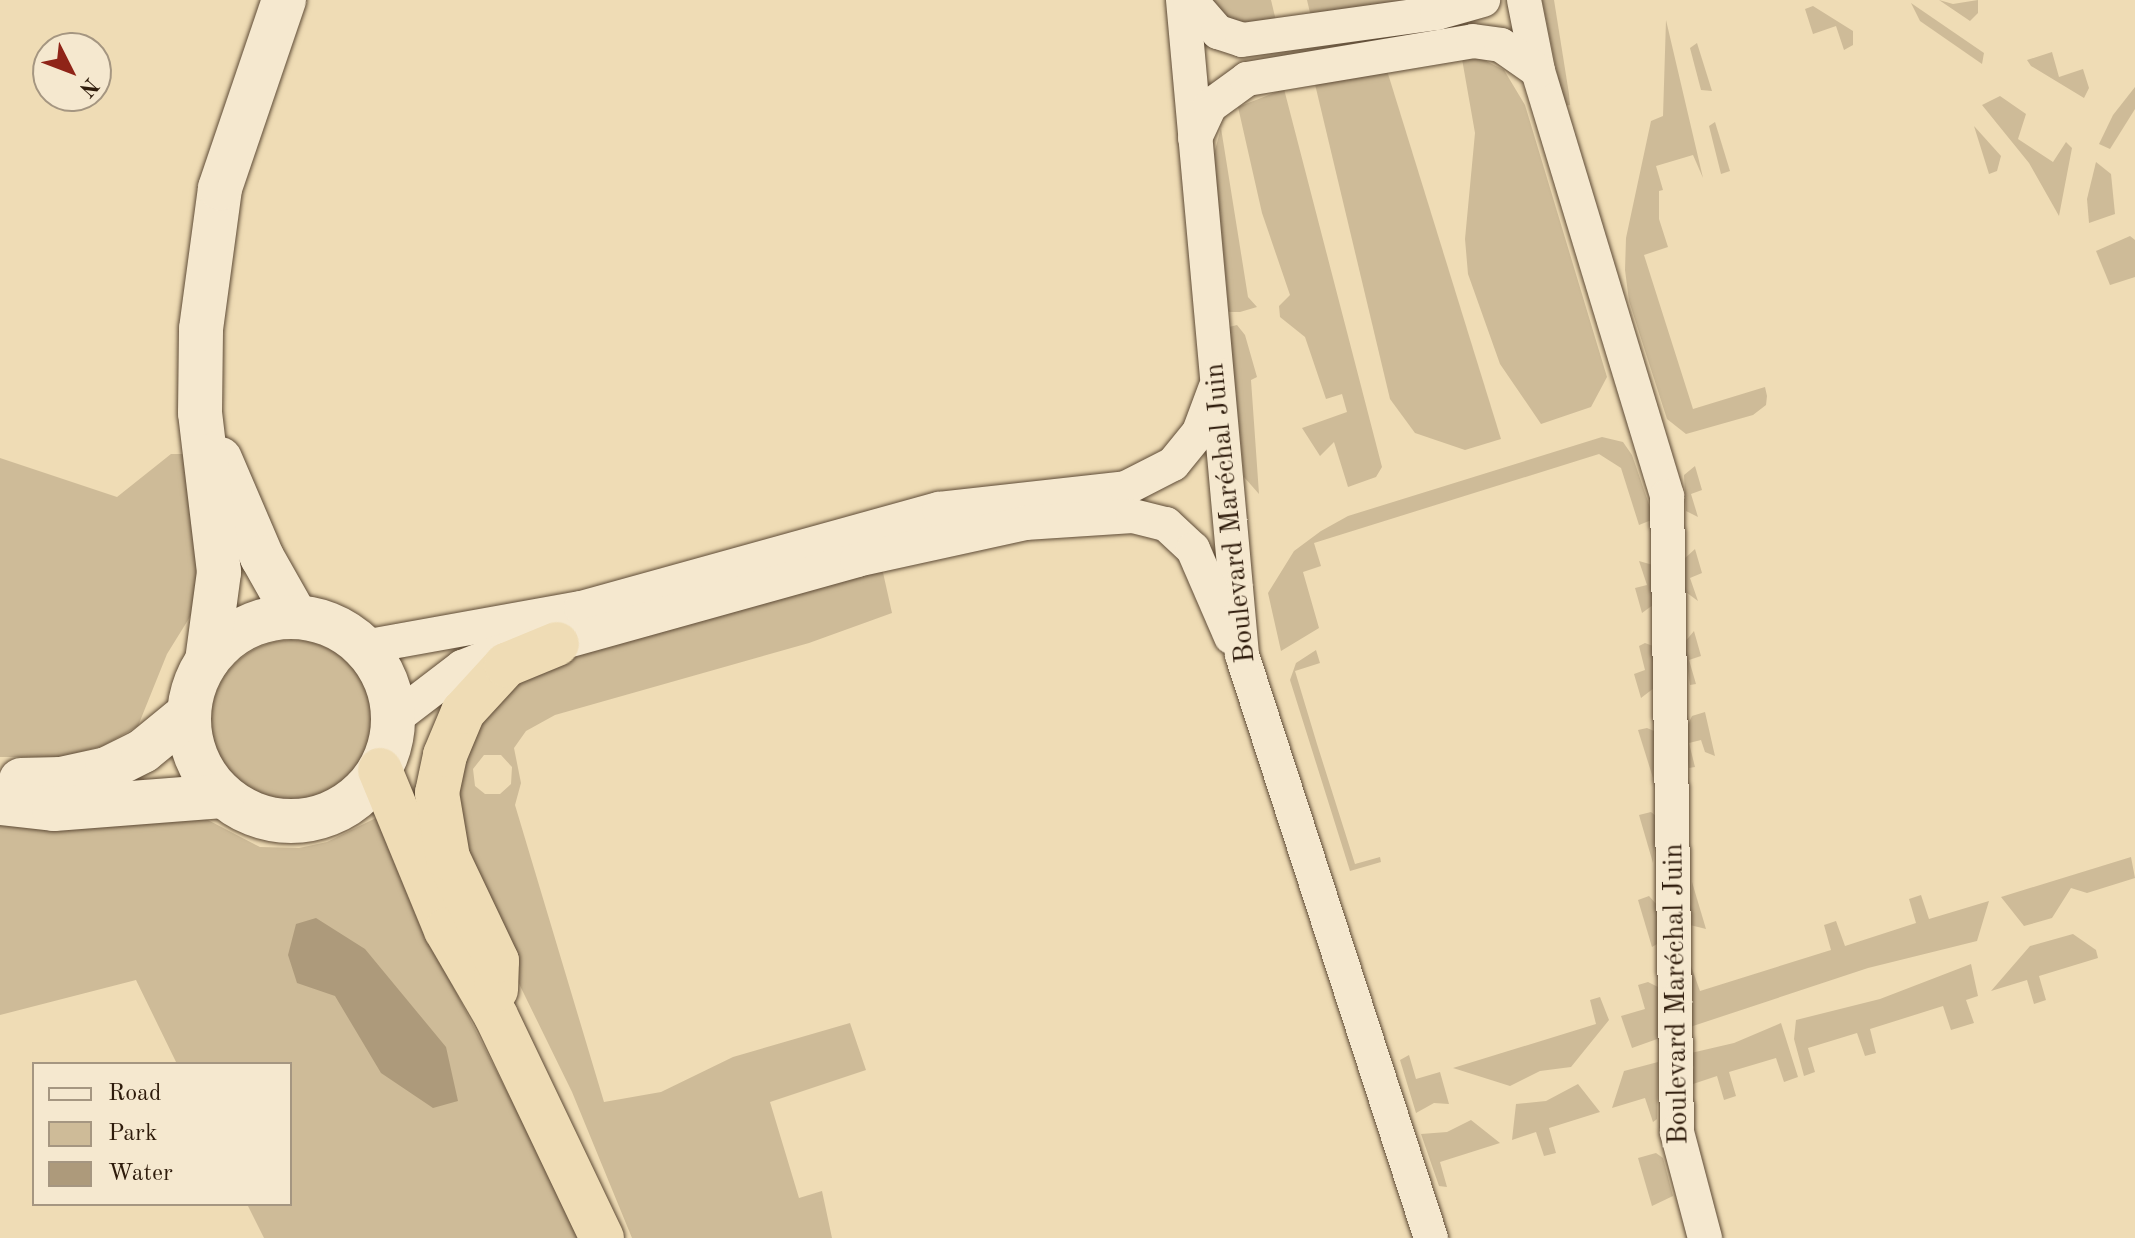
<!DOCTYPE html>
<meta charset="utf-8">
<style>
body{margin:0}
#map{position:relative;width:2135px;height:1238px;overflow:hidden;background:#efdcb5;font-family:"Old Standard TT",serif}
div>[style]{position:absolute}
.green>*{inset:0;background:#cebb98}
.round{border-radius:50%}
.water>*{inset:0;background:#ad9a7b}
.roads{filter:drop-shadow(0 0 2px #5e4b36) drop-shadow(0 0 2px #5e4b36)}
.street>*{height:34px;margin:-17px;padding:0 17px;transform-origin:17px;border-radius:17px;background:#f5e8cf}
.secondary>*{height:44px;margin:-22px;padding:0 22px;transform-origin:22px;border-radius:22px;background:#f5e8cf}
.secondary>.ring{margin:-22px;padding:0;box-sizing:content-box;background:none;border:44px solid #f5e8cf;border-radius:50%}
.highway>*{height:44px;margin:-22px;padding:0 22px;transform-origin:22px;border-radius:22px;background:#efdcb5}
span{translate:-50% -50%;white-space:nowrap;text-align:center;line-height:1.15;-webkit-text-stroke:8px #f5e8cf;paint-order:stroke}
.street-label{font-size:28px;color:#2e1b0b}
.legend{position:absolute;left:32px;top:1062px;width:260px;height:144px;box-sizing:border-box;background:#f5e8cf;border:2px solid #a59681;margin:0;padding:10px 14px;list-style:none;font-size:24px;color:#2e1b0b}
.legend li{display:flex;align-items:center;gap:16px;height:40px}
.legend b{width:40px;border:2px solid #a59681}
.north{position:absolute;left:32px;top:32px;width:80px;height:80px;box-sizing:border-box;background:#f5e8cf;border:2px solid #a59681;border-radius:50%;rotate:132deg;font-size:22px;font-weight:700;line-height:32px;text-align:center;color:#2e1b0b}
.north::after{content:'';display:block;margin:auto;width:28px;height:36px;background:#8f2418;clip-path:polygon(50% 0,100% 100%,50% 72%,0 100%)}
</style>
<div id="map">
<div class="green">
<i style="clip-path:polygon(1204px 0,1271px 0,1277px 25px,1236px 29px)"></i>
<i style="clip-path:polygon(1307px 0,1425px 0,1312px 21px)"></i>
<i style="clip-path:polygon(1542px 0,1554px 0,1569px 94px,1570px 105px,1564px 106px)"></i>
<i style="clip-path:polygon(1939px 0,1953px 4px,1978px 0,1978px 13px,1970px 21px)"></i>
<i style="clip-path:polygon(1911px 3px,1984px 53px,1982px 64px,1920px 21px)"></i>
<i style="clip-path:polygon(1813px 6px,1853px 31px,1853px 45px,1844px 50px,1836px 26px,1813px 34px,1805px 9px)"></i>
<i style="clip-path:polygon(1666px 20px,1703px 178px,1693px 155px,1656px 166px,1663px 190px,1659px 191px,1659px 219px,1668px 247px,1644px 255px,1693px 409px,1765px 387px,1767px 396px,1766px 405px,1753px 415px,1686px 434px,1667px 419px,1629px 301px,1625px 270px,1626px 238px,1651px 121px,1663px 116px)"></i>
<i style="clip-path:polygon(1697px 43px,1712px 91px,1701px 90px,1690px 48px)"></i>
<i style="clip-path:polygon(2052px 52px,2059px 77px,2083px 69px,2089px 88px,2084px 98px,2031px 66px,2027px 60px)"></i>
<i style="clip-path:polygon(1480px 58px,1504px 70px,1525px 105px,1607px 377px,1591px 407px,1541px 424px,1500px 364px,1468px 274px,1465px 239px,1475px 133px,1462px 59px)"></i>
<i style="clip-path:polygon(1385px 64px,1501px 439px,1465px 450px,1415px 433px,1390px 399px,1314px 80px)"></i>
<i style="clip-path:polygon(2135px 87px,2135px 109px,2110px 149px,2099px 144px,2113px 115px)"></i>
<i style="clip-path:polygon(1284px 89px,1382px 467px,1376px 477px,1348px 487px,1334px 442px,1320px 456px,1302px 428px,1347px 412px,1342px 394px,1326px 399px,1305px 337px,1280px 317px,1279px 306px,1290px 295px,1262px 213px,1238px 107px)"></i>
<i style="clip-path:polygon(2000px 96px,2026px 114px,2018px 139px,2053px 162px,2066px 142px,2072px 148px,2059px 216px,2029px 163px,1982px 105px)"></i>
<i style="clip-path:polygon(1715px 122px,1730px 171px,1721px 174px,1709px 126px)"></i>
<i style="clip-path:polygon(1974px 126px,2001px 156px,1997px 171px,1989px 174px)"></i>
<i style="clip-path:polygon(1221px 128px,1248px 297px,1257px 307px,1240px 312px,1229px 312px,1214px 154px)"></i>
<i style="clip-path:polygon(2096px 162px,2111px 174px,2115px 214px,2089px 223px,2087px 199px)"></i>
<i style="clip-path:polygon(2130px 236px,2135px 240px,2135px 277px,2110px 285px,2096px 251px)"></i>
<i style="clip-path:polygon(1237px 325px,1245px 335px,1257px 377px,1251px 380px,1259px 494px,1244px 477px,1229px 327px)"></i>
<i style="clip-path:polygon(1602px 437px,1623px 442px,1632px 455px,1654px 519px,1639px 525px,1621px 468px,1599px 454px,1314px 543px,1321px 566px,1303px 572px,1319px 628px,1281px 651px,1268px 593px,1294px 551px,1321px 531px,1348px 516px)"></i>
<i style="clip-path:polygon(171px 454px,186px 454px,198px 585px,193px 612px,167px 654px,138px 726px,103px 746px,61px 757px,0 757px,0 458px,117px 497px)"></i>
<i style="clip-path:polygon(1695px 466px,1702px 490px,1691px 494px,1698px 517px,1686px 511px,1684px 475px)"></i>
<i style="clip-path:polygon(1695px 549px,1702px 573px,1690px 578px,1698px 601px,1683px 590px,1684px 559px)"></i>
<i style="clip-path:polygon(1639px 561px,1653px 565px,1653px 605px,1642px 613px,1635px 588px,1647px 585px)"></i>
<i style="clip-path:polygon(evenodd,882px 568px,892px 613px,809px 643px,555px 715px,526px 731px,514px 748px,521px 783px,515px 805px,604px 1102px,661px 1092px,733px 1057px,850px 1023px,866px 1070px,770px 1102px,799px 1198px,822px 1191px,832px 1238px,632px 1238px,572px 1092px,455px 853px,453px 765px,485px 704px,543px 663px,882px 568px,484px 755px,501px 755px,512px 767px,511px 784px,500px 794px,485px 794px,475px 786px,473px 769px,484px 755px)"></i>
<i style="clip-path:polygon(1694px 631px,1701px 656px,1689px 660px,1696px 684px,1690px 685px,1684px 643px)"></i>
<i class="round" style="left:211px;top:640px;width:162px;height:162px"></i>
<i style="clip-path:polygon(1645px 643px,1653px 646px,1654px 688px,1641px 698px,1634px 674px,1645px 670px,1639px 646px)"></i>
<i style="clip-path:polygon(1316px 650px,1320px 663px,1295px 671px,1317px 744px,1355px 864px,1380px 857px,1381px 862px,1350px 871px,1290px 680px,1296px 663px)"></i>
<i style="clip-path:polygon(1705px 712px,1715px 756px,1705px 752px,1701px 740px,1689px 743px,1695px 767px,1689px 768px,1685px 731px,1692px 716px)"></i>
<i style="clip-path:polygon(1647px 728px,1654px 731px,1653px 778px,1638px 730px)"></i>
<i style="clip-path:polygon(1651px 812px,1657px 817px,1653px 863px,1639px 815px)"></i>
<i style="clip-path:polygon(378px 817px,434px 949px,582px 1238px,264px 1238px,247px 1204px,290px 1204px,290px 1064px,177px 1064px,136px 980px,0 1015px,0 818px,206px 819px,260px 847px,299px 848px,327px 842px)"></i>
<i style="clip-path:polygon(2131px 857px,2135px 878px,2087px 893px,2071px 888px,2052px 918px,2024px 926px,2001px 897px)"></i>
<i style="clip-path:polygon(1692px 882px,1706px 929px,1690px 925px)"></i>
<i style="clip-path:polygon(1921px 895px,1929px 919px,1989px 901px,1977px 941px,1868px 968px,1690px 1027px,1691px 966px,1700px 991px,1831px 950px,1824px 925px,1836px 921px,1845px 946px,1916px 923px,1909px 899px)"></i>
<i style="clip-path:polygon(1649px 896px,1657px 905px,1657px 944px,1652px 947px,1638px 900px)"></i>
<i style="clip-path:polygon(2073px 934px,2096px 950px,2098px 958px,2039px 976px,2046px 1000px,2034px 1004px,2027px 980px,1991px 991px,2030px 946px)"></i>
<i style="clip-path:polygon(1971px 964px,1978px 996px,1966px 1000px,1974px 1023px,1951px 1030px,1943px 1006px,1870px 1029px,1876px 1053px,1865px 1056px,1857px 1033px,1821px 1044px,1808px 1048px,1815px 1072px,1804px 1076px,1794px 1039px,1796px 1020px,1880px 999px)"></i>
<i style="clip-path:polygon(1648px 982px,1658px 987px,1660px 1038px,1632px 1048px,1621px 1016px,1645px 1009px,1638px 985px)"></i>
<i style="clip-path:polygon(1600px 997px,1609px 1020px,1571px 1067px,1540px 1071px,1510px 1086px,1453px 1068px,1596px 1024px,1590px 1000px)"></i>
<i style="clip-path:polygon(1781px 1023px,1798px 1077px,1784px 1082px,1776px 1058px,1729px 1072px,1736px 1096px,1724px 1100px,1717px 1076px,1690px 1085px,1691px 1053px,1734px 1043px)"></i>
<i style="clip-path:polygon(1409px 1055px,1416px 1079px,1440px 1072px,1449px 1104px,1434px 1103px,1416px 1113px,1400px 1060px)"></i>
<i style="clip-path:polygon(1658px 1062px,1657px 1119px,1653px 1122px,1645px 1098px,1612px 1108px,1624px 1071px)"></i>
<i style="clip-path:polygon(1578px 1084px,1600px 1112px,1549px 1128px,1556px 1153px,1544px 1156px,1536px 1132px,1512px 1140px,1516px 1104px,1546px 1101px)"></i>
<i style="clip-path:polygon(1471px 1120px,1500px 1143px,1440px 1162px,1447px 1187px,1439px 1186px,1421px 1134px,1447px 1132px)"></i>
<i style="clip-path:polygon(1656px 1153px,1663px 1158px,1673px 1196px,1652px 1206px,1638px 1158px)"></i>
</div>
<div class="water">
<i style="clip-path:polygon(316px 918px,365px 949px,446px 1047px,458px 1101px,433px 1108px,381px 1073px,335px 996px,297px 983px,288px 955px,296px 924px)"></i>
</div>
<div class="roads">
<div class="street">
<i style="left:1183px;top:0;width:658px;rotate:84.85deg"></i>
<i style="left:1242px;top:655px;width:613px;rotate:72.04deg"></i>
<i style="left:1190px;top:0;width:43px;rotate:48.8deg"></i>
<i style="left:1218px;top:32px;width:25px;rotate:18deg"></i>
<i style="left:1242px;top:40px;width:197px;rotate:-7.9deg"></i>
<i style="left:1437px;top:13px;width:48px;rotate:-15.8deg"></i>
<i style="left:1524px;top:0;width:72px;rotate:78.8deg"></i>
<i style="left:1538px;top:71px;width:444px;rotate:73.1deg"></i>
<i style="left:1667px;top:496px;width:636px;rotate:89.1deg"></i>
<i style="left:1677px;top:1132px;width:110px;rotate:75.2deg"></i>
<i style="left:1195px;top:138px;width:35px;rotate:-65deg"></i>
<i style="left:1210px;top:106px;width:46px;rotate:-36.1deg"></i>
<i style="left:1247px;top:79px;width:229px;rotate:-9.5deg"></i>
<i style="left:1473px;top:41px;width:28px;rotate:8deg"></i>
<i style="left:1501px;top:45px;width:45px;rotate:35.1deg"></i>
<i style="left:364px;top:647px;width:220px;rotate:-10.2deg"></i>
<i style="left:581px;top:608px;width:371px;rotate:-15.5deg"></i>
<i style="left:939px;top:509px;width:188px;rotate:-6.4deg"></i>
<i style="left:1126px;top:488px;width:53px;rotate:-27.1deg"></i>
<i style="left:1173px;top:464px;width:41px;rotate:-50.9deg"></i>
<i style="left:1199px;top:432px;width:46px;rotate:-69.6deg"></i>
<i style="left:394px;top:719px;width:86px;rotate:-37.4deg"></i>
<i style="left:462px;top:667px;width:52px;rotate:-21.6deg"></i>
<i style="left:510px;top:648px;width:47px;rotate:-4.9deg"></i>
<i style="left:557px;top:644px;width:312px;rotate:-15.6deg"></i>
<i style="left:857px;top:560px;width:172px;rotate:-12.4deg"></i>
<i style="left:1025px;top:523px;width:108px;rotate:-3.7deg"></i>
<i style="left:1133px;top:516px;width:34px;rotate:14deg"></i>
<i style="left:1166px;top:524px;width:37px;rotate:43deg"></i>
<i style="left:1193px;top:549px;width:96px;rotate:66.6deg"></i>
</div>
<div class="secondary">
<i style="left:220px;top:459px;width:107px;rotate:66.8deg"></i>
<i style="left:262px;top:557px;width:69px;rotate:60.5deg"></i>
<i class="ring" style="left:189px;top:617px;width:160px;height:160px"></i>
<i style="left:207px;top:661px;width:90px;rotate:-82.3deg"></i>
<i style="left:219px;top:572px;width:160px;rotate:-96.8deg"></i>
<i style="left:200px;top:413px;width:84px;rotate:-89.3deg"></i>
<i style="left:201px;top:329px;width:142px;rotate:-82.3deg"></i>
<i style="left:220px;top:188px;width:199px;rotate:-71.2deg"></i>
<i style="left:21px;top:780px;width:40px;rotate:-1.4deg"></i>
<i style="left:61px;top:779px;width:47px;rotate:-12.3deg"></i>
<i style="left:107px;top:769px;width:40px;rotate:-26.6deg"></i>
<i style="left:143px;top:751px;width:58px;rotate:-39.4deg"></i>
<i style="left:0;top:803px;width:54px;rotate:6.3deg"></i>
<i style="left:54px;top:809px;width:169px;rotate:-4.4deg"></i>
</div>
<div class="highway">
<i style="left:380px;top:770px;width:173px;rotate:67.6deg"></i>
<i style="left:446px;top:930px;width:99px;rotate:59.8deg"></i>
<i style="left:496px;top:1016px;width:246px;rotate:64.5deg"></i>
<i style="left:496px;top:990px;width:29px;rotate:-88deg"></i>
<i style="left:497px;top:961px;width:114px;rotate:-115.4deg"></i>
<i style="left:448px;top:858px;width:66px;rotate:-99.6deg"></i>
<i style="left:437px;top:793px;width:39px;rotate:-78deg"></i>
<i style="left:445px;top:755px;width:47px;rotate:-67.3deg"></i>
<i style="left:463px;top:712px;width:64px;rotate:-47.5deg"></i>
<i style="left:506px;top:665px;width:55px;rotate:-22.4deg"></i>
</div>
</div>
<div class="street-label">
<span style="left:1231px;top:513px;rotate:-96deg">Boulevard Maréchal Juin</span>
<span style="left:1677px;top:994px;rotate:-91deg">Boulevard Maréchal Juin</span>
</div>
<ul class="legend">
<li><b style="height:10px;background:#f5e8cf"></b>Road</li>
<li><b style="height:22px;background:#cebb98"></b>Park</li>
<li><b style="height:22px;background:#ad9a7b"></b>Water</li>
</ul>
<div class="north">N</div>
</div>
